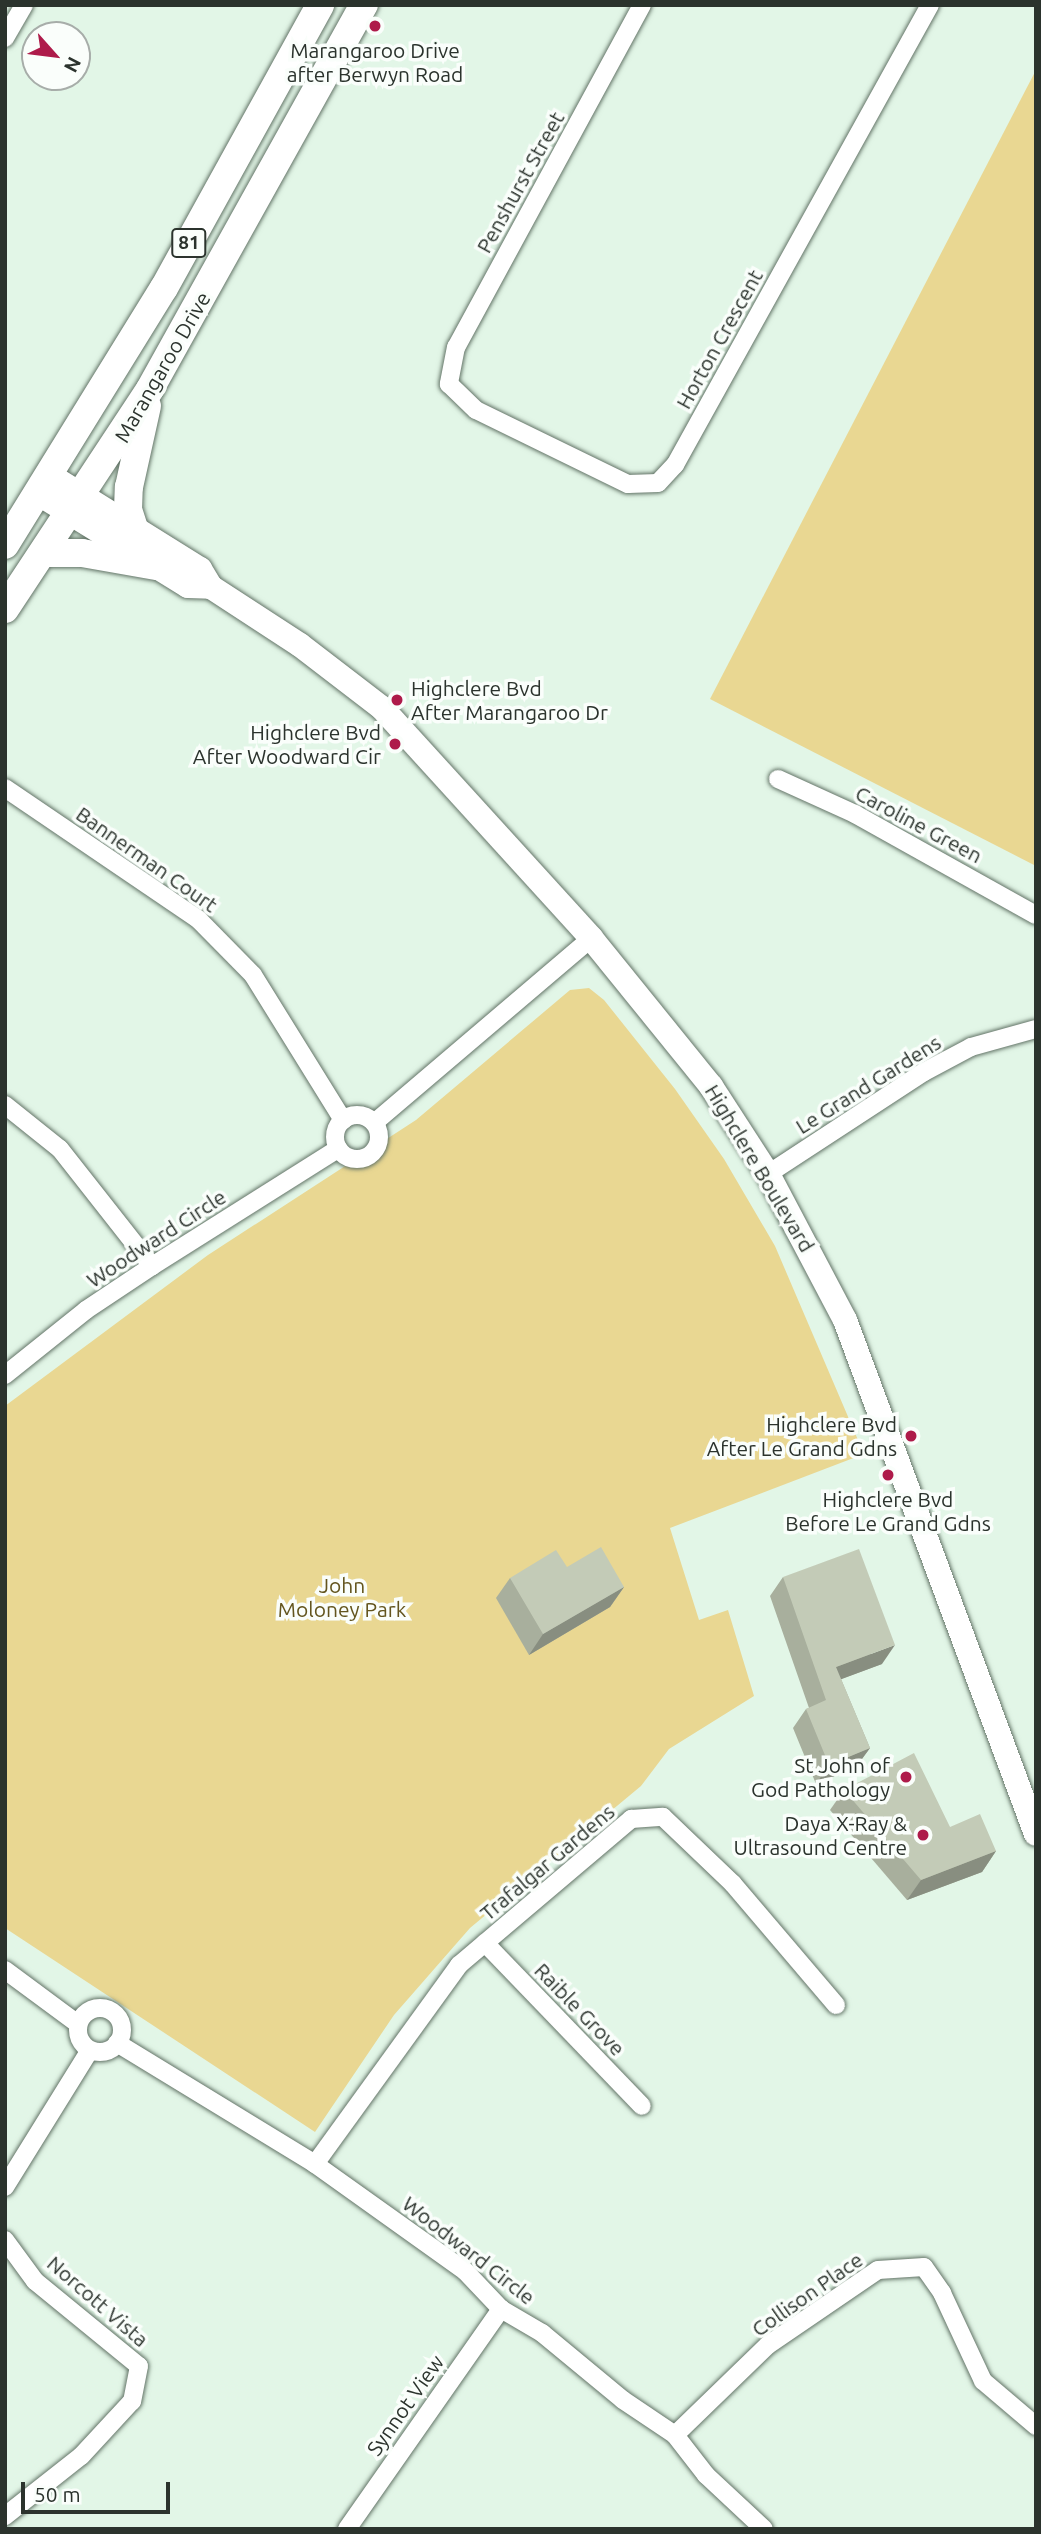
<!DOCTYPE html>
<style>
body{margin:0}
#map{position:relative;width:1041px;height:2534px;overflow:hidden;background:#e2f6e7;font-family:Ubuntu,sans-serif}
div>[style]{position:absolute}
.green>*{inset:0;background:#e9d792}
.roads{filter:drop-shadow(0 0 2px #637467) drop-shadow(0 0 2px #637467)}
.street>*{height:18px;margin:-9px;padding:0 9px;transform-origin:9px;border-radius:9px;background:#fff}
.street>.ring{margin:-9px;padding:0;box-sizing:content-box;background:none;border:18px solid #fff;border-radius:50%}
.secondary>*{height:24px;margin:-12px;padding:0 12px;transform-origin:12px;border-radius:12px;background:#fff}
.primary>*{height:28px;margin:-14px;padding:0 14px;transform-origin:14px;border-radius:14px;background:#fff}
.wall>*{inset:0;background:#a8af9d}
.shaded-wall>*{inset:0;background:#888e80}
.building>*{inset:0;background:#c3cbb7}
.dots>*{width:19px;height:19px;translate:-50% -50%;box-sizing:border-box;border:4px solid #fafefb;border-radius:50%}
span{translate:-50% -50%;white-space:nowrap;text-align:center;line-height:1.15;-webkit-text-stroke:7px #fafefb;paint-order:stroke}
.shield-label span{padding:2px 5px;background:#fafefb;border:2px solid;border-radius:5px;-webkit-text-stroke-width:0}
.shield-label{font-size:19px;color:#2b332d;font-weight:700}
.poi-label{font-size:21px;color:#2b332d}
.left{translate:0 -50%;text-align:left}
.right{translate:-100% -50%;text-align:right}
.street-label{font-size:21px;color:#2b332d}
.park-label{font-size:21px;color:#63551e}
.frame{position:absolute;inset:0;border:7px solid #2b332d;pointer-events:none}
.north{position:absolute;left:21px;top:21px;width:70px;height:70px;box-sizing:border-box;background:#fafefb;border:2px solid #a7ada9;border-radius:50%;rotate:118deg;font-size:19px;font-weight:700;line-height:28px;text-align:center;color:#2b332d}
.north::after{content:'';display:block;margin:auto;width:24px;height:32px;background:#ae1b4a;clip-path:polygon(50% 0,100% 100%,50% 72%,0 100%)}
.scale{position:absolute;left:21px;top:2482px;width:149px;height:32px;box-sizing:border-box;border:4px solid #2b332d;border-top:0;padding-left:9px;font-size:21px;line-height:24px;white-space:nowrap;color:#2b332d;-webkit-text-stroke:5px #fafefb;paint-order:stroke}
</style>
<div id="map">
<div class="green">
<i style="clip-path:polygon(1036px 70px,1036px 866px,710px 699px)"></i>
<i style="clip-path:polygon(589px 988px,604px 1000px,675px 1089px,724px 1159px,775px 1246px,864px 1454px,670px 1528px,699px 1620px,728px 1610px,754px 1696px,669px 1749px,641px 1786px,470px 1928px,394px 2015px,315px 2132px,5px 1928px,5px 1406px,208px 1255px,416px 1120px,570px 990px)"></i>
</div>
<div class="roads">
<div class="street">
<i style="left:642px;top:5px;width:389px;rotate:118.5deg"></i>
<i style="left:456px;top:347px;width:38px;rotate:101deg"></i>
<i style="left:449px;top:384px;width:37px;rotate:44deg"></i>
<i style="left:476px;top:410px;width:169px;rotate:26deg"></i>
<i style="left:628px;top:484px;width:30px;rotate:-2deg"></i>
<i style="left:658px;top:483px;width:25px;rotate:-47deg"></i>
<i style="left:675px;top:465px;width:526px;rotate:-61deg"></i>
<i style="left:5px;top:38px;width:38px;rotate:-60deg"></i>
<i style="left:778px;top:779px;width:85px;rotate:24.4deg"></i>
<i style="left:855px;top:814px;width:207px;rotate:29.2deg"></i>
<i style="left:5px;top:788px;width:233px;rotate:34.2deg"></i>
<i style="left:198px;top:919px;width:78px;rotate:45.5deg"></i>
<i style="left:253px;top:975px;width:171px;rotate:58.2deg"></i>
<i style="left:5px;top:1105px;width:70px;rotate:38.7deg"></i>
<i style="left:60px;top:1149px;width:149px;rotate:51.8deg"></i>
<i class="ring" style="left:335px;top:1115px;width:26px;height:26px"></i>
<i style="left:374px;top:1123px;width:285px;rotate:-40.4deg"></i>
<i style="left:768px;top:1174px;width:186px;rotate:-33.2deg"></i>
<i style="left:924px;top:1072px;width:53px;rotate:-28deg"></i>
<i style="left:971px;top:1047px;width:67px;rotate:-15.5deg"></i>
<i style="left:5px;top:1375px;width:104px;rotate:-38.7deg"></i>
<i style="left:86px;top:1310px;width:79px;rotate:-33.7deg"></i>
<i style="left:152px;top:1266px;width:220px;rotate:-32.2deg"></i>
<i style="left:485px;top:1943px;width:226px;rotate:46.1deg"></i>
<i style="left:5px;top:1970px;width:91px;rotate:36.5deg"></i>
<i class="ring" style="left:78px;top:2008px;width:26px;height:26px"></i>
<i style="left:117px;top:2043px;width:232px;rotate:31.4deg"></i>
<i style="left:315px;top:2164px;width:184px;rotate:35.5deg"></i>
<i style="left:465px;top:2271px;width:52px;rotate:46.5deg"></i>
<i style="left:501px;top:2309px;width:48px;rotate:30.3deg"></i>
<i style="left:542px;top:2333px;width:105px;rotate:39.6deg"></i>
<i style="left:623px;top:2400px;width:63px;rotate:33.9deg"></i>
<i style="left:675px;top:2435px;width:51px;rotate:52.2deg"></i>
<i style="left:706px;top:2475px;width:79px;rotate:43deg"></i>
<i style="left:315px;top:2164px;width:246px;rotate:-54.1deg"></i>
<i style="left:459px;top:1965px;width:226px;rotate:-40.3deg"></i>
<i style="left:631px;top:1819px;width:32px;rotate:-4deg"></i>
<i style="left:663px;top:1817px;width:97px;rotate:43.7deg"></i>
<i style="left:733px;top:1884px;width:159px;rotate:49.6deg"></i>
<i style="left:5px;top:2187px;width:161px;rotate:-58.2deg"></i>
<i style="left:5px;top:2240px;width:51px;rotate:53.8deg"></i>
<i style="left:35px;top:2281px;width:134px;rotate:39.3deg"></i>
<i style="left:139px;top:2366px;width:36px;rotate:101deg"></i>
<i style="left:132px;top:2401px;width:75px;rotate:132.8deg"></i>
<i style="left:81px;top:2456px;width:97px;rotate:141.7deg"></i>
<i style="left:675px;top:2435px;width:129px;rotate:-44.1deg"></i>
<i style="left:768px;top:2345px;width:133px;rotate:-34.3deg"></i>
<i style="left:878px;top:2270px;width:46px;rotate:-3.7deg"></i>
<i style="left:924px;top:2267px;width:32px;rotate:55deg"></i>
<i style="left:942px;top:2293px;width:97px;rotate:65deg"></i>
<i style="left:983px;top:2381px;width:70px;rotate:40.3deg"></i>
<i style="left:347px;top:2529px;width:269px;rotate:-55deg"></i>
</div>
<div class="secondary">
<i style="left:51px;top:476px;width:176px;rotate:32deg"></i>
<i style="left:200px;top:569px;width:21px;rotate:59deg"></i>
<i style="left:211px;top:587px;width:106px;rotate:33.1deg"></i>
<i style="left:300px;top:645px;width:103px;rotate:37.5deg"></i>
<i style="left:382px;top:708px;width:311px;rotate:47.7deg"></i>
<i style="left:591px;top:938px;width:191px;rotate:51deg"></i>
<i style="left:711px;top:1086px;width:105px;rotate:57.1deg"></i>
<i style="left:768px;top:1174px;width:165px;rotate:62.2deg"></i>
<i style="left:845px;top:1320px;width:548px;rotate:69.62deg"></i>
<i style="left:39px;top:494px;width:175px;rotate:31.7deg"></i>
<i style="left:188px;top:586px;width:23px;rotate:2deg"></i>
</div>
<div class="primary">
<i style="left:134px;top:528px;width:19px;rotate:-108deg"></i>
<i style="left:128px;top:510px;width:23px;rotate:-88deg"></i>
<i style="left:129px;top:487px;width:83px;rotate:-77.5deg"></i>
<i style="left:5px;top:545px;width:302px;rotate:-58.3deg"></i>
<i style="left:164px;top:288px;width:323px;rotate:-61.1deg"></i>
<i style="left:44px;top:553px;width:38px"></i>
<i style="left:82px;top:553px;width:75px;rotate:10deg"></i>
<i style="left:5px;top:609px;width:263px;rotate:-56.6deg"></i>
<i style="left:150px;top:389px;width:440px;rotate:-60.9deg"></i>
</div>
</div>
<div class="wall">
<i style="clip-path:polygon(783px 1577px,882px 1664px,841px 1679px,870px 1748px,856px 1767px,816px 1784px,793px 1728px,806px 1709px,809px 1708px,770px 1596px)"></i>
<i style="clip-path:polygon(510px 1578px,624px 1587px,610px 1607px,529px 1655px,496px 1598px)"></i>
<i style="clip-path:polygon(844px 1790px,950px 1827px,996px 1851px,982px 1872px,907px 1900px,830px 1810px)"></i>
</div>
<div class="shaded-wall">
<i style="clip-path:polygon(624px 1587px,610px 1607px,529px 1655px,543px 1634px)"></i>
<i style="clip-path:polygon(895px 1645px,882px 1664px,823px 1686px,836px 1667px)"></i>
<i style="clip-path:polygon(870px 1748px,856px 1767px,816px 1784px,829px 1765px)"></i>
<i style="clip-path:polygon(996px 1851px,982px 1872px,907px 1900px,921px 1880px)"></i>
</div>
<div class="building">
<i style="clip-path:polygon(601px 1547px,624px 1587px,543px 1634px,510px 1578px,556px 1550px,567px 1567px)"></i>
<i style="clip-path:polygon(859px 1549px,895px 1645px,836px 1667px,870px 1748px,829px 1765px,806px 1709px,826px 1700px,783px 1577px)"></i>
<i style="clip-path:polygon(914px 1753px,950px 1827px,980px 1814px,996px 1851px,921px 1880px,844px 1790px)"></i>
</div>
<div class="dots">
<i style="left:375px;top:26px;background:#ae1b4a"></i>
<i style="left:397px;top:700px;background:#ae1b4a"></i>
<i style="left:395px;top:744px;background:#ae1b4a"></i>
<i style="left:911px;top:1436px;background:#ae1b4a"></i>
<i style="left:888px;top:1475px;background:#ae1b4a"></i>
<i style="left:906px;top:1777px;background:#ae1b4a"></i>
<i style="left:923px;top:1835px;background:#ae1b4a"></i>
</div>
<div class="shield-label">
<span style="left:189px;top:243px">81</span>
</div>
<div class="poi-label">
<span style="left:375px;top:62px">Marangaroo Drive<br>after Berwyn Road</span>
<span class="left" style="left:411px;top:700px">Highclere Bvd<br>After Marangaroo Dr</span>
<span class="right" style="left:381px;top:744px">Highclere Bvd<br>After Woodward Cir</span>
<span class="right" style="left:897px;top:1436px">Highclere Bvd<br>After Le Grand Gdns</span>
<span style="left:888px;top:1511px">Highclere Bvd<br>Before Le Grand Gdns</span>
<span class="right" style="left:890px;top:1777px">St John of<br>God Pathology</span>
<span class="right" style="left:907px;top:1835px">Daya X-Ray &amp;<br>Ultrasound Centre</span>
</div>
<div class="street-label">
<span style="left:520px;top:182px;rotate:-61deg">Penshurst Street</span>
<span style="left:719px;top:339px;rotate:-61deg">Horton Crescent</span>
<span style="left:162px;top:367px;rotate:-60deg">Marangaroo Drive</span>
<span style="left:919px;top:824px;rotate:28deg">Caroline Green</span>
<span style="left:147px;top:859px;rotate:35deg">Bannerman Court</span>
<span style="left:868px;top:1084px;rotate:-32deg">Le Grand Gardens</span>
<span style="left:760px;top:1168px;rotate:59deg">Highclere Boulevard</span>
<span style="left:156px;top:1238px;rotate:-33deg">Woodward Circle</span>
<span style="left:547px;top:1862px;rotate:-40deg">Trafalgar Gardens</span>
<span style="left:580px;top:2009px;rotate:46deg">Raible Grove</span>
<span style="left:469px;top:2250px;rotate:38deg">Woodward Circle</span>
<span style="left:807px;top:2294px;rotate:-35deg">Collison Place</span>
<span style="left:98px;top:2301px;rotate:41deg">Norcott Vista</span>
<span style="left:405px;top:2405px;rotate:-55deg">Synnot View</span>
</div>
<div class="park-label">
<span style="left:342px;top:1597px">John<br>Moloney Park</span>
</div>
<div class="frame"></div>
<div class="north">N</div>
<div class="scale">50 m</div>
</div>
